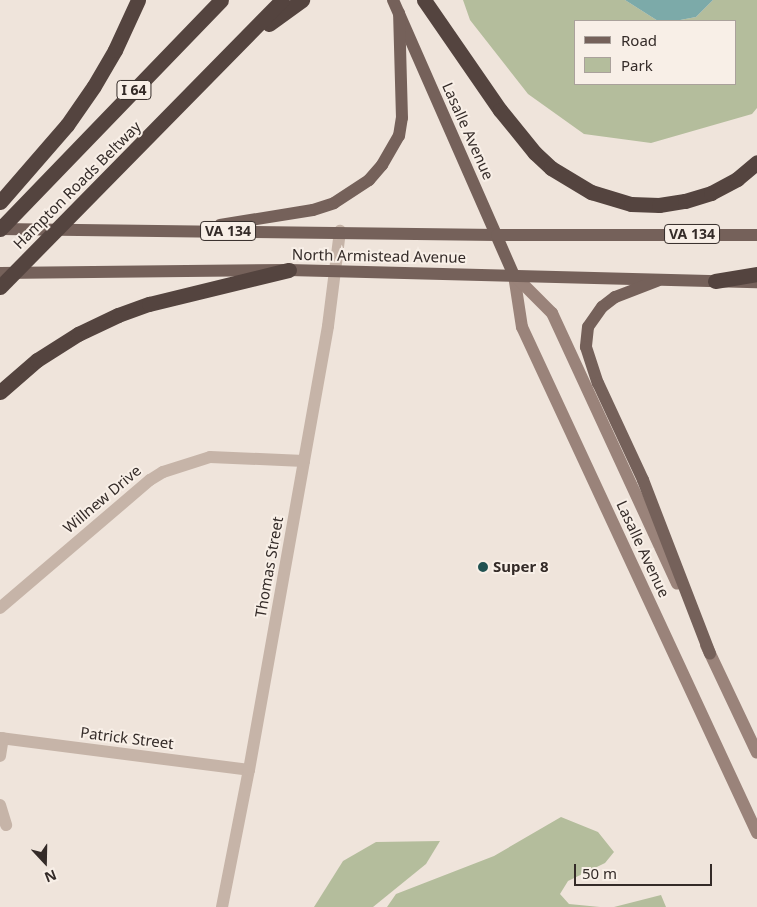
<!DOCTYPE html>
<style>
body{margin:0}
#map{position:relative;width:757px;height:907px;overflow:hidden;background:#efe4db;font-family:"Noto Sans",sans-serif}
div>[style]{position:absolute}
.green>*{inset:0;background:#b4bd9c}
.water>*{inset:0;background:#7caaa9}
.minor>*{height:12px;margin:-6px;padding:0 6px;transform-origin:6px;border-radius:6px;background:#c6b4a8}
.secondary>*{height:12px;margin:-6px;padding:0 6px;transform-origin:6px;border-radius:6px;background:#9a837a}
.primary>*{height:12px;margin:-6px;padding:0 6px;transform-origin:6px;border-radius:6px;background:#75615a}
.motorway>*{height:15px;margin:-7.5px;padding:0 7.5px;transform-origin:7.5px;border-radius:7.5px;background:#54443f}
.dots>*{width:14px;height:14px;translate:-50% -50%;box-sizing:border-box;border:2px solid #f8efe7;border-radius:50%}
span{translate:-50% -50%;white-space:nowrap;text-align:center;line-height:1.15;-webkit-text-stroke:4px #f8efe7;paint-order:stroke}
.shield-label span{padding:1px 4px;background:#f8efe7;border:1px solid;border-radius:4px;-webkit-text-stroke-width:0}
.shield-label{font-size:14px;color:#342b28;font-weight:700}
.street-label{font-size:15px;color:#342b28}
.poi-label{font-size:15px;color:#342b28;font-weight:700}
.left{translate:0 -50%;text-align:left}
.legend{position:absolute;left:574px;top:20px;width:162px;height:65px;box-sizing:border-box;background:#f8efe7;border:1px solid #aaa19b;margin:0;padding:6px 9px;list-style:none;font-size:15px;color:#342b28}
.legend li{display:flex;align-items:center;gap:10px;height:25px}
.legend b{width:25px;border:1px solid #aaa19b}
.north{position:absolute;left:20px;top:837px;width:50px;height:50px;-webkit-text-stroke:4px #f8efe7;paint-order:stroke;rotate:159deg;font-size:14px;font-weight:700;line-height:20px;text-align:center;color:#342b28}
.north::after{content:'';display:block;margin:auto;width:18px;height:22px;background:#342b28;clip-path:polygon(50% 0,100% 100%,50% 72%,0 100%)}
.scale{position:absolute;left:574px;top:864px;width:138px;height:22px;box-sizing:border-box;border:2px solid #342b28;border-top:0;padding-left:6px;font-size:15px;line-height:18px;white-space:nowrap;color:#342b28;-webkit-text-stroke:4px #f8efe7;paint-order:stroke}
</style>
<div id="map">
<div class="green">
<i style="clip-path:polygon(463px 0,625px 0,658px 21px,576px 21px,576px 84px,736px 84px,736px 21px,675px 21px,696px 17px,713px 0,757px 0,757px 108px,752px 114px,651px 143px,584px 134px,528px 94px,470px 20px)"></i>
<i style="clip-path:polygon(561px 817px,598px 832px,614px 852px,605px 863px,568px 881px,560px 894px,569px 904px,600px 907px,387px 907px,396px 894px,494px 856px)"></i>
<i style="clip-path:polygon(440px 841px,426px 864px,373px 907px,314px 907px,343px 861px,376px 842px)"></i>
<i style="clip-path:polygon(661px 895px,666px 907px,614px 907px)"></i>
</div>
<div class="water">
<i style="clip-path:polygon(625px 0,713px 0,696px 17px,675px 21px,658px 21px)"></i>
</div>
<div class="minor">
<i style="left:0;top:608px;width:197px;rotate:-40.5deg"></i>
<i style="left:150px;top:480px;width:15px;rotate:-32deg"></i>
<i style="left:163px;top:472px;width:49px;rotate:-17.7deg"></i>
<i style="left:210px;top:457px;width:94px;rotate:2.4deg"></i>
<i style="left:0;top:738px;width:251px;rotate:7.3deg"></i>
<i style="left:0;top:756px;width:18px;rotate:-81deg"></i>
<i style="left:0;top:805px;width:21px;rotate:73deg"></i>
<i style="left:222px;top:907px;width:140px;rotate:-78.9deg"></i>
<i style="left:249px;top:770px;width:314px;rotate:-79.9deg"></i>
<i style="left:304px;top:461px;width:137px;rotate:-79.9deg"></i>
<i style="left:328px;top:326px;width:96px;rotate:-82.8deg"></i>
</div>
<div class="secondary">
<i style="left:514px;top:275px;width:53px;rotate:81.3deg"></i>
<i style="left:522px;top:327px;width:558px;rotate:65.09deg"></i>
<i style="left:514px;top:275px;width:54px;rotate:45deg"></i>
<i style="left:552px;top:313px;width:298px;rotate:65.2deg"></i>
<i style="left:706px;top:645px;width:119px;rotate:64.7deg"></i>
</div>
<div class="primary">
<i style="left:393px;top:0;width:300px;rotate:66.3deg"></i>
<i style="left:220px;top:225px;width:94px;rotate:-9.2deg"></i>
<i style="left:313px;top:210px;width:22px;rotate:-18deg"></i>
<i style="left:334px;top:203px;width:42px;rotate:-33.3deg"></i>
<i style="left:369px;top:180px;width:20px;rotate:-49deg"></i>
<i style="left:382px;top:165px;width:34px;rotate:-60deg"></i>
<i style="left:399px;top:136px;width:18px;rotate:-81deg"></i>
<i style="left:402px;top:118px;width:105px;rotate:-91.6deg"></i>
<i style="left:0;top:229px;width:497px;rotate:0.7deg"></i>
<i style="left:497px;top:235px;width:260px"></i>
<i style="left:0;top:273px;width:289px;rotate:-0.6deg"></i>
<i style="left:289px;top:270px;width:468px;rotate:1.5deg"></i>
<i style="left:657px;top:281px;width:45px;rotate:159.1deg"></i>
<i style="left:615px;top:297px;width:16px;rotate:142deg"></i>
<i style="left:602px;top:307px;width:24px;rotate:125deg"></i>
<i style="left:588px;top:327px;width:20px;rotate:96deg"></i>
<i style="left:586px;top:347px;width:38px;rotate:72deg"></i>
<i style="left:598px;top:383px;width:107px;rotate:65.1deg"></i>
<i style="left:643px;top:480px;width:186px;rotate:68.9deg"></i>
</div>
<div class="motorway">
<i style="left:424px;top:0;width:134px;rotate:55.4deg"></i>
<i style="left:500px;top:110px;width:55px;rotate:50.9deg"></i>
<i style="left:535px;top:153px;width:22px;rotate:43deg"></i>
<i style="left:551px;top:168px;width:47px;rotate:31deg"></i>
<i style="left:591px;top:192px;width:42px;rotate:16.7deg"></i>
<i style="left:631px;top:204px;width:28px;rotate:2deg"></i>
<i style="left:659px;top:205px;width:26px;rotate:-9deg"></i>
<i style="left:685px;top:201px;width:27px;rotate:-17deg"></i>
<i style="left:711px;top:193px;width:30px;rotate:-28deg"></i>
<i style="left:737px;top:179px;width:26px;rotate:-40deg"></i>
<i style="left:269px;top:24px;width:41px;rotate:-36deg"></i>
<i style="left:0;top:202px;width:102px;rotate:-49deg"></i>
<i style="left:67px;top:125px;width:47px;rotate:-55.3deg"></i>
<i style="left:94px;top:86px;width:42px;rotate:-59.7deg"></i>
<i style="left:115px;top:50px;width:55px;rotate:-65.3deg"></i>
<i style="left:0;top:229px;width:318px;rotate:-46deg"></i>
<i style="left:715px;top:281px;width:43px;rotate:-9.5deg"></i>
<i style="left:0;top:287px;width:402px;rotate:-45.5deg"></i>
<i style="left:0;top:392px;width:49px;rotate:-40.9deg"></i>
<i style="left:37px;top:360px;width:49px;rotate:-32.4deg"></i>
<i style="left:78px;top:334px;width:44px;rotate:-25.4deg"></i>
<i style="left:118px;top:315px;width:33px;rotate:-20deg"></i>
<i style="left:149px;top:304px;width:144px;rotate:-13.7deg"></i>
</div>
<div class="dots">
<i style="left:483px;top:567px;background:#215252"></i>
</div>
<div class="shield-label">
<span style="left:134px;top:90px">I 64</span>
<span style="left:228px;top:231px">VA 134</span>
<span style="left:692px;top:234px">VA 134</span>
</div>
<div class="street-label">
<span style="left:468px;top:131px;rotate:66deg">Lasalle Avenue</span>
<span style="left:77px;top:185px;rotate:-45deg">Hampton Roads Beltway</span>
<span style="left:379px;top:256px;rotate:1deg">North Armistead Avenue</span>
<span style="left:102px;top:499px;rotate:-40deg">Willnew Drive</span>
<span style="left:643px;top:549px;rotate:65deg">Lasalle Avenue</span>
<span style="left:269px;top:567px;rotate:-80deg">Thomas Street</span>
<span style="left:127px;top:738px;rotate:7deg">Patrick Street</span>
</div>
<div class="poi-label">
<span class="left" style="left:493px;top:567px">Super 8</span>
</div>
<ul class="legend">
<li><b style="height:6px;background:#75615a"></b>Road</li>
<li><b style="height:14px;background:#b4bd9c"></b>Park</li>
</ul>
<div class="north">N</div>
<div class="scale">50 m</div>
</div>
